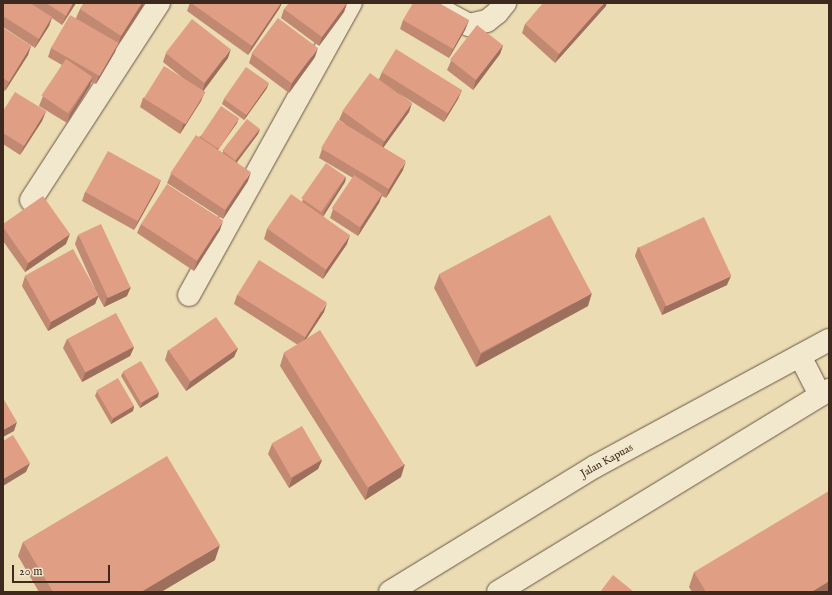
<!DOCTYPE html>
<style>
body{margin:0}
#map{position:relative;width:832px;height:595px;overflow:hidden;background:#ebdcb4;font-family:"IM FELL English",serif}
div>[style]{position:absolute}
.roads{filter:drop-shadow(0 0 1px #695644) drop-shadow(0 0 1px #695644)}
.street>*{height:22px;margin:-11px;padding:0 11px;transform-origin:11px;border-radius:11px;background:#f2e8ce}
.secondary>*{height:22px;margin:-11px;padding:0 11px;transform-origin:11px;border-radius:11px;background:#f2e8ce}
.wall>*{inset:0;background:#c18872}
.shaded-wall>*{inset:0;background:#9d6f5d}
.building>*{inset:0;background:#e09e85;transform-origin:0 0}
span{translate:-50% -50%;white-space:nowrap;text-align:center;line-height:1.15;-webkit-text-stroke:4px #f2e8ce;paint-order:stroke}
.street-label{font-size:11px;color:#3e291e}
.frame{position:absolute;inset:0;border:4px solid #3e291e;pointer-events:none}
.scale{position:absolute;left:12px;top:565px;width:98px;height:18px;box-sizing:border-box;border:2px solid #3e291e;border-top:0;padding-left:5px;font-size:12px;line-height:14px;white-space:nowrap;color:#3e291e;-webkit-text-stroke:3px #f2e8ce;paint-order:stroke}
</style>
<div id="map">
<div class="roads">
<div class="street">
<i style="left:428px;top:3px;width:47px;rotate:28.2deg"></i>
<i style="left:469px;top:25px;width:18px;rotate:-13deg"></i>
<i style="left:487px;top:21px;width:13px;rotate:-39deg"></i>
<i style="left:497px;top:13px;width:13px;rotate:-51deg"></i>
<i style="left:31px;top:200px;width:235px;rotate:-57deg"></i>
<i style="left:189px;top:295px;width:334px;rotate:-61deg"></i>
</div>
<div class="secondary">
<i style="left:800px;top:356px;width:44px;rotate:62.9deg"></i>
<i style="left:390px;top:592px;width:239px;rotate:-31.5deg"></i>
<i style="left:594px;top:467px;width:267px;rotate:-28.4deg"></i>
<i style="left:498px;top:592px;width:388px;rotate:-31.4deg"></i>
</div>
</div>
<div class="wall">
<i style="clip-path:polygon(3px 3px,76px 3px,62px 25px,52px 18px,49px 26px,35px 48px,3px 27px)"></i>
<i style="clip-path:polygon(84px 3px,144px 3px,142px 8px,118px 45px,117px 44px,115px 52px,96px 84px,91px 82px,90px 86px,67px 123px,39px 106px,43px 96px,62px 65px,48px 57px,51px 48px,76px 18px,80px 9px)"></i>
<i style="clip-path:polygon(190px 3px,282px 3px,279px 9px,248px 55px,187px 11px)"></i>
<i style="clip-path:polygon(347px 3px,344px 12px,319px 46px,281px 18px,284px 9px)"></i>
<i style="clip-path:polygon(606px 6px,555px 63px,522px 33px,525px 24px)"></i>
<i style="clip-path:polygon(403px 20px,469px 20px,465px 30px,449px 58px,400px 29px)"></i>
<i style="clip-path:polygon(3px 28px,31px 46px,28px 55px,5px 91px,3px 89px)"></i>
<i style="clip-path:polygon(503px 45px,500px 54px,473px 90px,447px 70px,451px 61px)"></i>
<i style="clip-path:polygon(166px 53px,228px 58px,203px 91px,201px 101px,180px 134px,140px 107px,143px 98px,184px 79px,163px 62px)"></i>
<i style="clip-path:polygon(252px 54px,315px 57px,289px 93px,249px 63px)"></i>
<i style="clip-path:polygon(382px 72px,462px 90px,458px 99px,444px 122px,398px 93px,412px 103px,409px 112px,383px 147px,403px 170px,386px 198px,382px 196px,379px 203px,358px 236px,330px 218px,333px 209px,353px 178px,319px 158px,322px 149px,345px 124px,339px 120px,343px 111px,379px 79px)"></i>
<i style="clip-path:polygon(267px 88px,244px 120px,222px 104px,224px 99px)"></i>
<i style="clip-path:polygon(3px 111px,46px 111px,42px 121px,20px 155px,3px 144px)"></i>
<i style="clip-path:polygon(237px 123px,218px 150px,223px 153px,223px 151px,260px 129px,258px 134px,237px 162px,248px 181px,223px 219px,167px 183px,171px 174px,200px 136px)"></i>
<i style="clip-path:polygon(346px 177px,345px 182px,323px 216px,347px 244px,323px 279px,264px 239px,267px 229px,302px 202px,303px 199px)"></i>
<i style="clip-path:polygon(161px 180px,157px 189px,134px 230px,82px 201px,85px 192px)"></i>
<i style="clip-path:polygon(3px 224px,66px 244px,25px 272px,3px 241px)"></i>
<i style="clip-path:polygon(141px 224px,220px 230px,194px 271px,137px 233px)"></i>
<i style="clip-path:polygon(78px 235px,127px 296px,104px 307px,98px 296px,95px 304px,48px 331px,22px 286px,25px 276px,96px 291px,75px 244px)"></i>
<i style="clip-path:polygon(638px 247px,727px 285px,662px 315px,635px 256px)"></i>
<i style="clip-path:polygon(439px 275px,588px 306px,476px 367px,434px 288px)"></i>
<i style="clip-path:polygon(237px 295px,324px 312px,306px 339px,401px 477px,365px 500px,280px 366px,284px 353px,298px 345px,234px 304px)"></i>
<i style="clip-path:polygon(67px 339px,134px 347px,130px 356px,82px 382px,63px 348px)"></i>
<i style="clip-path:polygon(238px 348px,234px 357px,186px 391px,165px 360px,168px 350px)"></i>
<i style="clip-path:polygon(123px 372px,158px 397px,140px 408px,121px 376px)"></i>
<i style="clip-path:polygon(97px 391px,134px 406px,133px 411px,111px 424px,95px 396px)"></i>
<i style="clip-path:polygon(272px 444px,322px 460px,318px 469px,289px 488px,268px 454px)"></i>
<i style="clip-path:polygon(23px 542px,215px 560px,161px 592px,39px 592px,18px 556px)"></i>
<i style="clip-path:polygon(694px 572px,829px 592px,692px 592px,689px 587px)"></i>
</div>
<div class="shaded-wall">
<i style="clip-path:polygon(73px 3px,76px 3px,62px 25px,66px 16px)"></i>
<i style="clip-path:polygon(142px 3px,144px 3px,142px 8px,118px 45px,121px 36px)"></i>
<i style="clip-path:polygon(281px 3px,282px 3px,279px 9px,248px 55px,252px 46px)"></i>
<i style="clip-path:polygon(347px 3px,344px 12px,319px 46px,322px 37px)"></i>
<i style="clip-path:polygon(604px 3px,607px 3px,606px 6px,555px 63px,559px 54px)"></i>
<i style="clip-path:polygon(52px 17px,49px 26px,35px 48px,39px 39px)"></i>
<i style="clip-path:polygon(469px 20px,465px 30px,449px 58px,453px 49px)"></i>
<i style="clip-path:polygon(118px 43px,115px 52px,96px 84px,99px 75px)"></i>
<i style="clip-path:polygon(503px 45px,500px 54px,473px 90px,476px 80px)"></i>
<i style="clip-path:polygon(31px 46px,28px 55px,5px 91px,9px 82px)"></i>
<i style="clip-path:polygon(318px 48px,315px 57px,289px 93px,292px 83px)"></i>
<i style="clip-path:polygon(231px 49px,228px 58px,202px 93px,205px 83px)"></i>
<i style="clip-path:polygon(93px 77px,90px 86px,67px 123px,70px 114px)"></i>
<i style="clip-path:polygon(269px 83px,267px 88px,244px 120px,246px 115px)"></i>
<i style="clip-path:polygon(462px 90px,458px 99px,444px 122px,448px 113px)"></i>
<i style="clip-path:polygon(205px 92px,201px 101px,180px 134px,183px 125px)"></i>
<i style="clip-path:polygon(412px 103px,409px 112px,381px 151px,384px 142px)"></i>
<i style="clip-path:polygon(46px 111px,42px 121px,20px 155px,24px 146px)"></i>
<i style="clip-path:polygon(239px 118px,237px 123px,215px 153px,217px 148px)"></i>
<i style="clip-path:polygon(260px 129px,258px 134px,234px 166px,236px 161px)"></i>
<i style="clip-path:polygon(406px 161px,403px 170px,386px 198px,389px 189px)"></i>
<i style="clip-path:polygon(251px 172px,248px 181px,223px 219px,226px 210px)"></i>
<i style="clip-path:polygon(346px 177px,345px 182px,323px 217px,324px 212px)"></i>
<i style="clip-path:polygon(161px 180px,157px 189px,134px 230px,138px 221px)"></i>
<i style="clip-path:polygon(382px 194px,379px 203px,358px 236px,361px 227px)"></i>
<i style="clip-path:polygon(223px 221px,220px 230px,194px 271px,197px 261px)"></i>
<i style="clip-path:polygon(70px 234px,66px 244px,25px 272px,28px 263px)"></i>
<i style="clip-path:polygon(350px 235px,347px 244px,323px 279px,326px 270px)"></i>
<i style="clip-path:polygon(731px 276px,727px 285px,662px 315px,665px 306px)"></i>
<i style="clip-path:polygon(131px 287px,127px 296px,104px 307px,107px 298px)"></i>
<i style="clip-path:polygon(592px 293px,588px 306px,476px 367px,481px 354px)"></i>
<i style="clip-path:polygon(99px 295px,95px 304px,48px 331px,51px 322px)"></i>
<i style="clip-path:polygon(327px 303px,324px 312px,301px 347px,305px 338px)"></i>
<i style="clip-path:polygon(134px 347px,130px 356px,82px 382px,85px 373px)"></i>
<i style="clip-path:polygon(238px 348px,234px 357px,186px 391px,190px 382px)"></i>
<i style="clip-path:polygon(159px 392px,158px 397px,140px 408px,142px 403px)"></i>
<i style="clip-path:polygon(134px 406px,133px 411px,111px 424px,113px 419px)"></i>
<i style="clip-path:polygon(17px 422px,14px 431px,3px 437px,3px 430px)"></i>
<i style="clip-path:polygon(322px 460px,318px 469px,289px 488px,292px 478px)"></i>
<i style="clip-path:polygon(30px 463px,26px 472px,3px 486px,3px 479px)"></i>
<i style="clip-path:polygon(405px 464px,401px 477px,365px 500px,369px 487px)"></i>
<i style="clip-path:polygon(220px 545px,215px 560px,161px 592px,141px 592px)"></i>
<i style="clip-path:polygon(829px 581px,829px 592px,811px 592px)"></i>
</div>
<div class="building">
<i style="clip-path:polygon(3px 3px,30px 3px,52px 17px,39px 39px,3px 16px)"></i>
<i style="clip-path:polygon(46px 3px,73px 3px,66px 16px)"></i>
<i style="clip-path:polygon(84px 3px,142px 3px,121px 36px,80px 9px)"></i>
<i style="clip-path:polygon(191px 3px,281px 3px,252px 46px)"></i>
<i style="clip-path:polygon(289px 3px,347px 3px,322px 37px,284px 9px)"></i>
<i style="clip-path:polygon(413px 3px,439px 3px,469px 20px,453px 49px,403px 20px)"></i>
<i style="clip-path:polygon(543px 3px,604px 3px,559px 54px,525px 24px)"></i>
<i style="left:70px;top:15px;width:56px;height:38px;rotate:30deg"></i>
<i style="left:278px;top:18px;width:50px;height:44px;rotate:37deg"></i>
<i style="left:192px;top:19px;width:49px;height:43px;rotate:38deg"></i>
<i style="left:477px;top:25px;width:33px;height:44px;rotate:38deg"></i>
<i style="clip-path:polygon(3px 28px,31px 46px,9px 82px,3px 78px)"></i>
<i style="left:396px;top:49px;width:78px;height:27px;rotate:32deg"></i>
<i style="left:66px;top:59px;width:32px;height:44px;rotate:34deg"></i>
<i style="left:164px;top:66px;width:49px;height:38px;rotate:32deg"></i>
<i style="left:246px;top:67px;width:28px;height:39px;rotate:35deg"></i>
<i style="left:370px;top:73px;width:52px;height:47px;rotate:36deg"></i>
<i style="clip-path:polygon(15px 92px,46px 111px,24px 146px,3px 133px,3px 111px)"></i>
<i style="left:221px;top:106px;width:22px;height:37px;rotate:34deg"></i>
<i style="left:247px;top:119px;width:16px;height:40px;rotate:38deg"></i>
<i style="left:338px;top:120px;width:79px;height:33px;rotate:31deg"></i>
<i style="left:196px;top:135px;width:66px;height:46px;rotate:34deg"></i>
<i style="left:108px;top:151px;width:60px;height:47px;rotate:29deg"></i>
<i style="left:326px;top:163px;width:24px;height:43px;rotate:35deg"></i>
<i style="left:354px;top:175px;width:34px;height:40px;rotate:34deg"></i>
<i style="left:167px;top:184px;width:67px;height:48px;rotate:33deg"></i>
<i style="left:291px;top:194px;width:72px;height:42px;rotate:35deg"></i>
<i style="clip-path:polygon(43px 196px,70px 234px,28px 263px,3px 227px,3px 224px)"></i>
<i style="left:550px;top:215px;width:89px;height:126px;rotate:62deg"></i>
<i style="left:704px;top:217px;width:65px;height:72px;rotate:65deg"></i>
<i style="left:101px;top:224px;width:70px;height:25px;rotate:65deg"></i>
<i style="left:73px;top:249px;width:53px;height:55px;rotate:61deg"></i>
<i style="left:259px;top:260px;width:80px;height:41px;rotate:32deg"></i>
<i style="left:116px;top:313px;width:38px;height:55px;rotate:62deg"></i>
<i style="left:216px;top:317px;width:38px;height:58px;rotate:55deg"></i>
<i style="left:320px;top:330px;width:159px;height:43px;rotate:58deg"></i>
<i style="left:141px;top:361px;width:36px;height:21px;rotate:60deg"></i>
<i style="left:118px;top:378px;width:32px;height:25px;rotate:60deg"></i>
<i style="clip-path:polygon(3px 398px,17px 422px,3px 430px)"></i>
<i style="left:302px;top:426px;width:39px;height:35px;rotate:60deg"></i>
<i style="clip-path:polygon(13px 435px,30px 463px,3px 479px,3px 441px)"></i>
<i style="clip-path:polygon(167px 456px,220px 545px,141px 592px,53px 592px,23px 542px)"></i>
<i style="clip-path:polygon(829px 491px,829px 581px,811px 592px,706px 592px,694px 572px)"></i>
<i style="clip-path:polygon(613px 575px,634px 592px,600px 592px)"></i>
</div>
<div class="street-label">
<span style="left:607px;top:461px;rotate:-29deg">Jalan Kapuas</span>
</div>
<div class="frame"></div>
<div class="scale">20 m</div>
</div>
